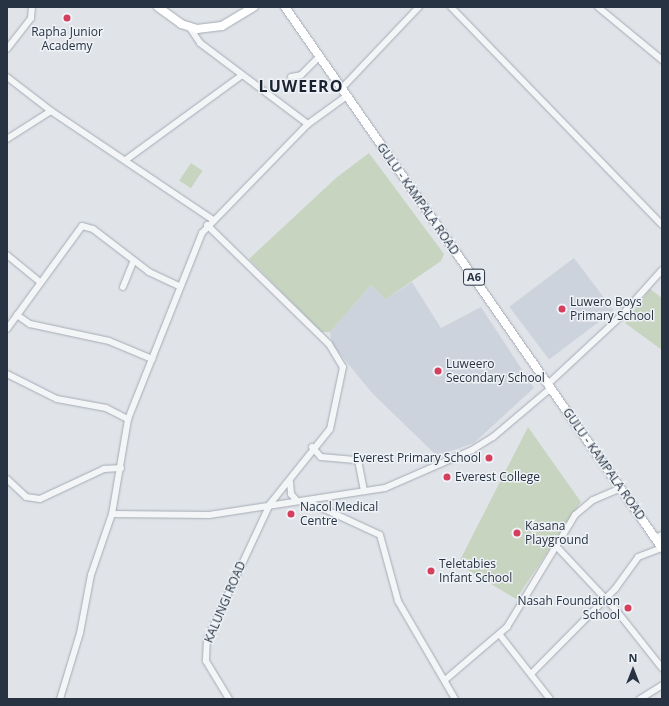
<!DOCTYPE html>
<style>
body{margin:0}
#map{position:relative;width:669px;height:706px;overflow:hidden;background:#e0e4e9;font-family:"Open Sans",sans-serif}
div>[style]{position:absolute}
.built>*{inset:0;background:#cdd3dc;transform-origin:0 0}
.green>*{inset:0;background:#c6d4c0;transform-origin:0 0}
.roads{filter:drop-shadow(0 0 1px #a5abb4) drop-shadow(0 0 1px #a5abb4)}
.minor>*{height:6px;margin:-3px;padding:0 3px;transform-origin:3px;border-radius:3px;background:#f3f5f7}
.major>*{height:8px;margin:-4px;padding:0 4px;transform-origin:4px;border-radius:4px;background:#fff}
.dots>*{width:11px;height:11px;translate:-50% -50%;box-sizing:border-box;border:2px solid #eff3f7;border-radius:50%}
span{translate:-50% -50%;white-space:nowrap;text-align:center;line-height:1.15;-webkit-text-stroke:3px #eff3f7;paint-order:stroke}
.shield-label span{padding:1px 3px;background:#eff3f7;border:1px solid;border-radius:3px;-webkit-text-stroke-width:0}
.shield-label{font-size:11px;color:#273242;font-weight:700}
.poi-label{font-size:12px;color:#273242}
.left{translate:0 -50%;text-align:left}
.right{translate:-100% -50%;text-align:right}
.street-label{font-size:12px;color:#273242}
.district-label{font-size:16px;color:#1a2332;font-weight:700;letter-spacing:1px}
.frame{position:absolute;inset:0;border:8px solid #273242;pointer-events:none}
.north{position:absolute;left:613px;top:650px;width:40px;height:40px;-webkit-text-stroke:3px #eff3f7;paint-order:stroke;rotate:0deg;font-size:11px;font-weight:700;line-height:16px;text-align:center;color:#273242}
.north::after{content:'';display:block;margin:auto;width:14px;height:18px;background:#273242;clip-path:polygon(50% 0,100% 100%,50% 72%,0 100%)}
</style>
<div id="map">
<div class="built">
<i style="left:574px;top:258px;width:66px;height:81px;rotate:53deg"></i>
<i style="clip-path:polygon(412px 282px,441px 328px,481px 307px,534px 388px,474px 443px,437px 456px,372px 393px,332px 344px,330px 332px,371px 285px,386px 299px)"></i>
</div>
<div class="green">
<i style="clip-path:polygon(369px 153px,444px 254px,441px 261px,386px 299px,371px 285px,330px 332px,321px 332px,249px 259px,336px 178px)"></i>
<i style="left:191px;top:163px;width:14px;height:21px;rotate:34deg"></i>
<i style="clip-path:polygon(650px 289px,662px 298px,662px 350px,625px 323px)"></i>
<i style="clip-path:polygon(528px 427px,581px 502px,516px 599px,458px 564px)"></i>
</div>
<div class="roads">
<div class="minor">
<i style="left:451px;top:7px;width:303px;rotate:45.9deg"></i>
<i style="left:598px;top:7px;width:83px;rotate:39.6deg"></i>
<i style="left:190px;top:28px;width:18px;rotate:56deg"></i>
<i style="left:200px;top:43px;width:135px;rotate:36.9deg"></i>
<i style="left:7px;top:49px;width:39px;rotate:-52deg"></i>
<i style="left:31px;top:18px;width:11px;rotate:-85deg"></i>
<i style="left:7px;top:77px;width:56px;rotate:37.7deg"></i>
<i style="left:51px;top:111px;width:194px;rotate:33.9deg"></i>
<i style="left:291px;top:77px;width:10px;rotate:-11deg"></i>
<i style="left:301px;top:75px;width:27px;rotate:-45deg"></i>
<i style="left:342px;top:88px;width:112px;rotate:-46.5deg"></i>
<i style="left:7px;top:139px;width:52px;rotate:-32.5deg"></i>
<i style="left:127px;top:159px;width:141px;rotate:-36.1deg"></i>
<i style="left:207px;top:225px;width:170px;rotate:44.3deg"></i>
<i style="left:329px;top:344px;width:27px;rotate:59deg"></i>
<i style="left:343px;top:367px;width:63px;rotate:101.8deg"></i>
<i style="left:330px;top:429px;width:96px;rotate:128.7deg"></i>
<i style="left:270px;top:504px;width:149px;rotate:115deg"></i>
<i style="left:207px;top:639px;width:22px;rotate:93deg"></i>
<i style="left:206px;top:661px;width:44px;rotate:58.8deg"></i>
<i style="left:7px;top:255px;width:43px;rotate:39.3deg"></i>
<i style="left:123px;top:287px;width:27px;rotate:-68deg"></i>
<i style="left:17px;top:315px;width:16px;rotate:35deg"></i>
<i style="left:30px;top:324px;width:81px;rotate:12.1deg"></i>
<i style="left:109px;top:341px;width:47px;rotate:22.7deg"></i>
<i style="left:7px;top:329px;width:127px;rotate:-53.9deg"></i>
<i style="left:82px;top:226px;width:11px;rotate:15deg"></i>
<i style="left:93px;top:229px;width:71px;rotate:37.5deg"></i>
<i style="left:149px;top:272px;width:33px;rotate:25deg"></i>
<i style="left:7px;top:374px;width:56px;rotate:26.6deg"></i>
<i style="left:57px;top:399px;width:50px;rotate:10.4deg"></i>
<i style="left:106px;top:408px;width:25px;rotate:27deg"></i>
<i style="left:548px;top:384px;width:98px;rotate:-42.9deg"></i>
<i style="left:620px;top:317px;width:63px;rotate:-48.2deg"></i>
<i style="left:312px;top:447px;width:13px;rotate:48deg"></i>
<i style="left:321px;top:457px;width:37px;rotate:5deg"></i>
<i style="left:358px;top:460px;width:31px;rotate:79deg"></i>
<i style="left:7px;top:479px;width:26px;rotate:43deg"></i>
<i style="left:26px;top:497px;width:14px;rotate:8deg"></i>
<i style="left:40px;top:499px;width:71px;rotate:-25.1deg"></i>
<i style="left:104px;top:469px;width:17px;rotate:-3deg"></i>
<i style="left:290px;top:482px;width:12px;rotate:85deg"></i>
<i style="left:291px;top:494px;width:9px;rotate:49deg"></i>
<i style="left:309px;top:502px;width:78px;rotate:24.9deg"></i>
<i style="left:380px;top:535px;width:68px;rotate:74.7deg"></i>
<i style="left:398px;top:601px;width:113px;rotate:59.8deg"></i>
<i style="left:112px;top:514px;width:97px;rotate:0.6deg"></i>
<i style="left:209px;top:515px;width:178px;rotate:-8.7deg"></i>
<i style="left:385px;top:488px;width:95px;rotate:-23.6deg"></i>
<i style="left:472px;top:450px;width:25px;rotate:-32deg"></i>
<i style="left:493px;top:437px;width:76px;rotate:-40.2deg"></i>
<i style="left:655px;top:538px;width:8px;rotate:-23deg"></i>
<i style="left:557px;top:547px;width:86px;rotate:46.9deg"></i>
<i style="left:616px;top:610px;width:74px;rotate:51.6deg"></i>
<i style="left:500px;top:635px;width:81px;rotate:52deg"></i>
<i style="left:531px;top:674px;width:120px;rotate:-45.3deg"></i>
<i style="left:615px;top:589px;width:39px;rotate:-54deg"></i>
<i style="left:638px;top:557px;width:26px;rotate:-21deg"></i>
<i style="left:445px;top:680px;width:82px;rotate:-40.5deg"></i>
<i style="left:507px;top:627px;width:131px;rotate:-58.7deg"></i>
<i style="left:575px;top:515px;width:23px;rotate:-40deg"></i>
<i style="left:593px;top:500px;width:30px;rotate:-23deg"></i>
<i style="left:60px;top:699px;width:69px;rotate:-73.1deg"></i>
<i style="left:80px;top:633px;width:59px;rotate:-79.3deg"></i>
<i style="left:91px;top:575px;width:65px;rotate:-71deg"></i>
<i style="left:112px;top:514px;width:96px;rotate:-80.4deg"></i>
<i style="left:128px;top:419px;width:200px;rotate:-68.3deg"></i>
<i style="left:202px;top:233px;width:152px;rotate:-45.8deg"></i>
<i style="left:308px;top:124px;width:49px;rotate:-35.9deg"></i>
<i style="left:640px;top:699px;width:26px;rotate:-32deg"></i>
</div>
<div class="major">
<i style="left:158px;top:7px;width:29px;rotate:36deg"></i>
<i style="left:181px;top:24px;width:17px;rotate:17deg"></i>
<i style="left:197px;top:29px;width:25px;rotate:-7deg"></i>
<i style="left:222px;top:26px;width:37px;rotate:-31deg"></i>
<i style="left:285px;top:7px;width:659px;rotate:55.13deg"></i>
</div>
</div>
<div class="dots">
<i style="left:67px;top:18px;background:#d53e5d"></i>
<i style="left:562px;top:309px;background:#d53e5d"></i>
<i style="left:438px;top:371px;background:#d53e5d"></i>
<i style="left:489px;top:458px;background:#d53e5d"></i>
<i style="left:447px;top:477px;background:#d53e5d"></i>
<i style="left:291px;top:514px;background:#d53e5d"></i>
<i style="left:517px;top:533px;background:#d53e5d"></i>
<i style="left:431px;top:571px;background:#d53e5d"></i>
<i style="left:628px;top:608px;background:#d53e5d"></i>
</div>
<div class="shield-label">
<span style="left:474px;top:277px">A6</span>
</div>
<div class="poi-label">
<span style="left:67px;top:39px">Rapha Junior<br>Academy</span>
<span class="left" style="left:570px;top:309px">Luwero Boys<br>Primary School</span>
<span class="left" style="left:446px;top:371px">Luweero<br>Secondary School</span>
<span class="right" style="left:481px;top:458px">Everest Primary School</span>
<span class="left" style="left:455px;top:477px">Everest College</span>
<span class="left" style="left:300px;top:514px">Nacol Medical<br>Centre</span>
<span class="left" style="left:525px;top:533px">Kasana<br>Playground</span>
<span class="left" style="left:439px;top:571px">Teletabies<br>Infant School</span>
<span class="right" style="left:620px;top:608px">Nasah Foundation<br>School</span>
</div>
<div class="street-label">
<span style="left:418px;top:199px;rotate:55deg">GULU - KAMPALA ROAD</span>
<span style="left:604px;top:464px;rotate:55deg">GULU - KAMPALA ROAD</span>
<span style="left:225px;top:602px;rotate:-67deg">KALUNGI ROAD</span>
</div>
<div class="district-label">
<span style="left:301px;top:86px">LUWEERO</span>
</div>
<div class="frame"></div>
<div class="north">N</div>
</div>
